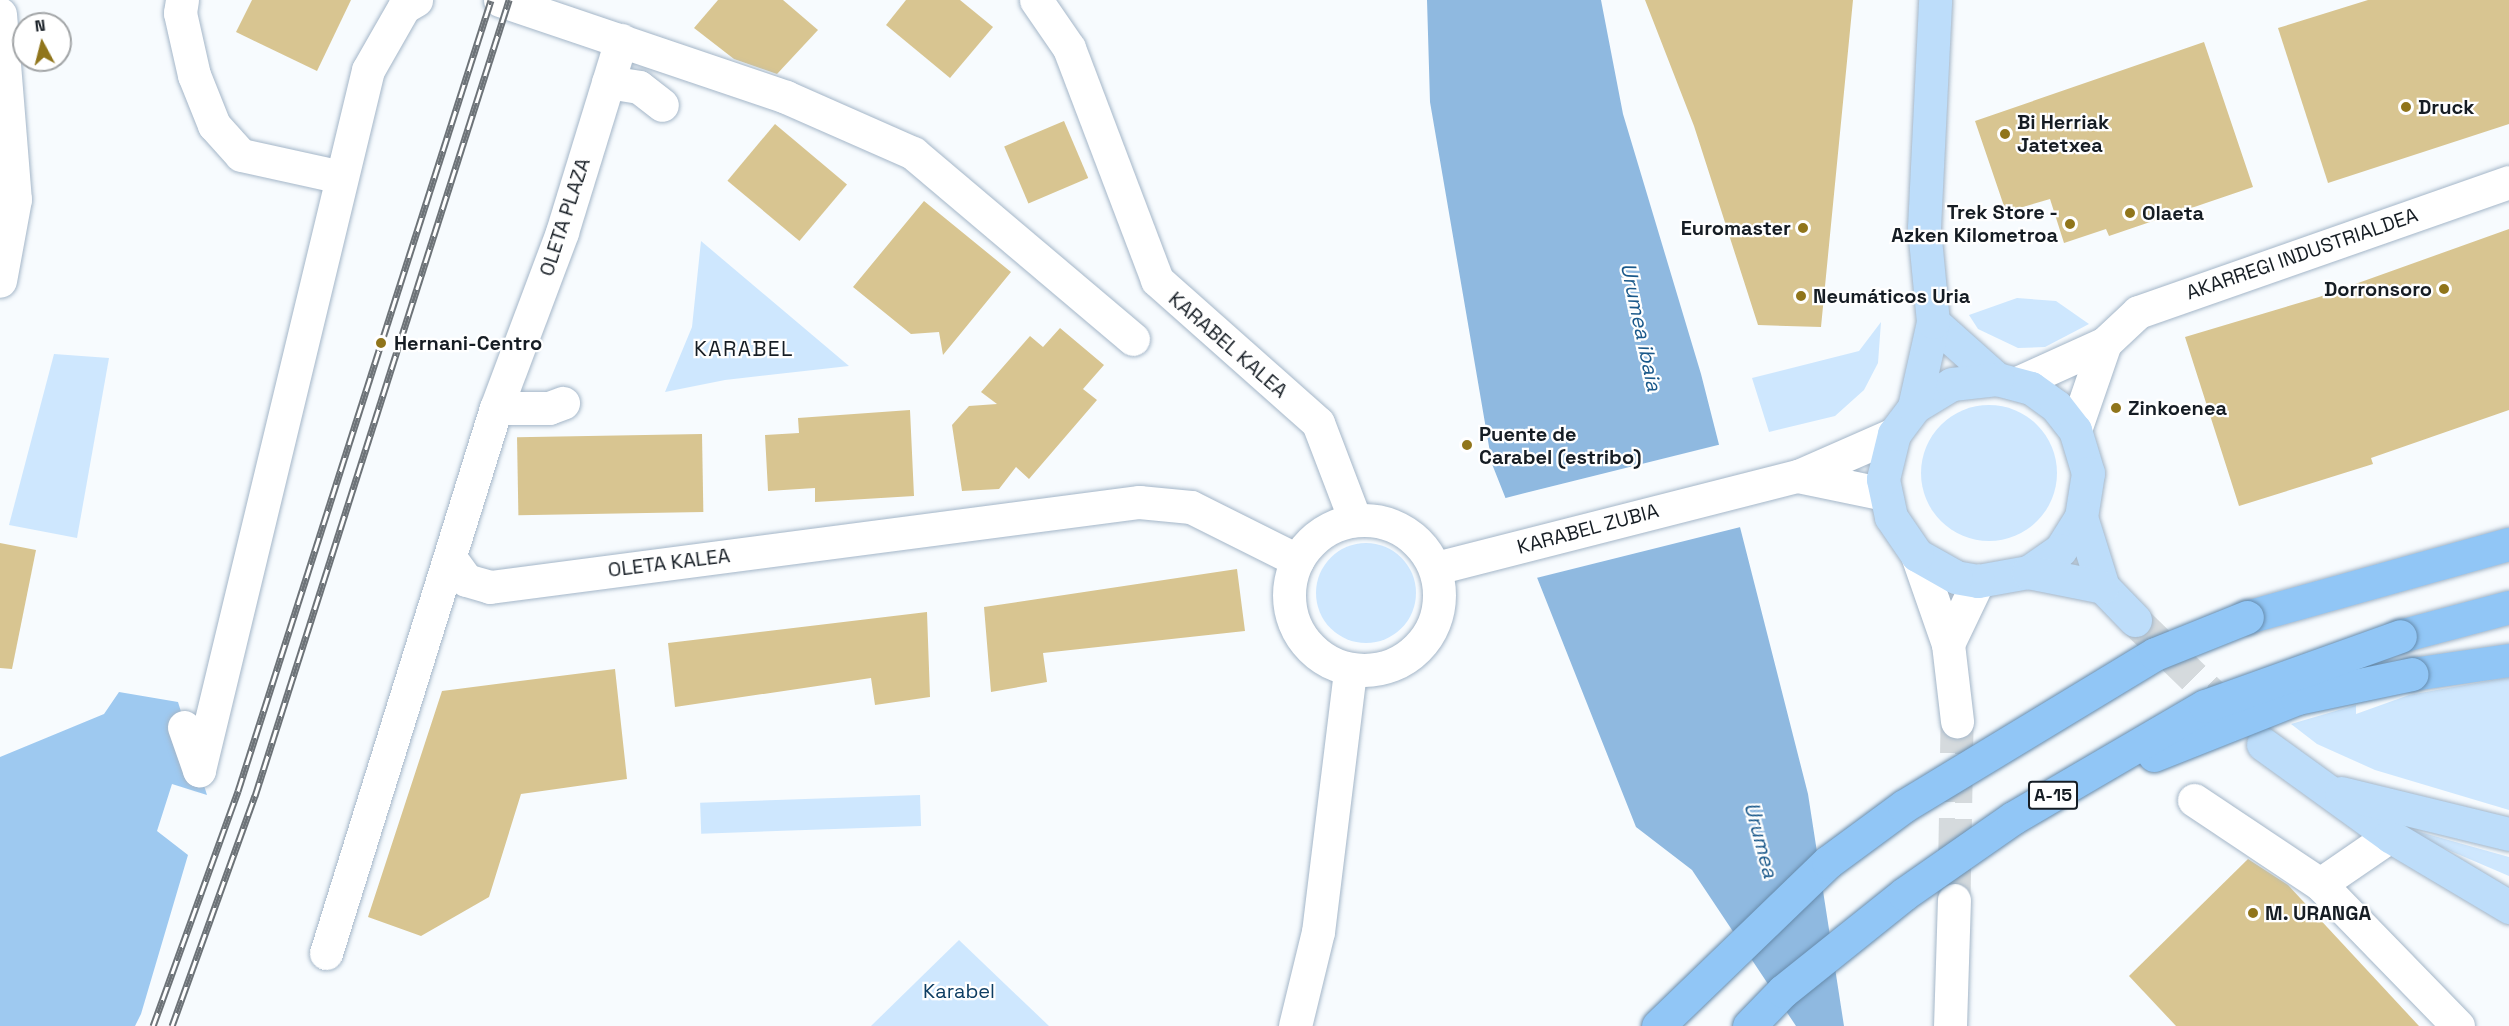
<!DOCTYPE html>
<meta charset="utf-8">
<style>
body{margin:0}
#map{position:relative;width:2509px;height:1026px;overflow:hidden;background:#f7fbfe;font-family:"Space Grotesk",sans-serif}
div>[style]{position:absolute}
.green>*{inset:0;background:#cee7fe;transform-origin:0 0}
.round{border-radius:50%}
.forest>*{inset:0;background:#9ec9f0}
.water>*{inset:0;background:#8fb9e0}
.pier>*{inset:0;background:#f7fbfe;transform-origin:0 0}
.building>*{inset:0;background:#d8c591;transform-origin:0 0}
.minor-tunnel>*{height:33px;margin-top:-16.5px;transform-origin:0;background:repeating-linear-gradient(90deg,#d5dadd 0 33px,transparent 0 49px)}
.major-tunnel>*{height:33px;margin-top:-16.5px;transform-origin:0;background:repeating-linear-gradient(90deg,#d5dadd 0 33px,transparent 0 49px)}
.roads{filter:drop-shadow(0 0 2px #a4b6c8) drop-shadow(0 0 2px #a4b6c8)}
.minor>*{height:33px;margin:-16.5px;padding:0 16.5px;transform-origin:16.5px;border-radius:16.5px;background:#fff}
.minor>.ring{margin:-16.5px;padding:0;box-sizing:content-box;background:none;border:33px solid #fff;border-radius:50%}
.major>*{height:33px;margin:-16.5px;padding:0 16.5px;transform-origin:16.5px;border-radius:16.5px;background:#bdddfa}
.highway>*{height:33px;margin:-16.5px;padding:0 16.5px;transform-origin:16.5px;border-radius:16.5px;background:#91c6f6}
.rail>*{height:7px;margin-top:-3.5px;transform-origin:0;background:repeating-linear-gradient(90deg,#fff 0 14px,#6d7378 0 28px);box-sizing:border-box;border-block:2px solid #6d7378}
.bridges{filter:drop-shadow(0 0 2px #668bac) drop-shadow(0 0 2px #668bac)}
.highway-bridge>*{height:33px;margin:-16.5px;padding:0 16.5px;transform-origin:16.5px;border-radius:16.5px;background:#91c6f6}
.dots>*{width:16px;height:16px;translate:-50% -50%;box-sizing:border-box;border:3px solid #fff;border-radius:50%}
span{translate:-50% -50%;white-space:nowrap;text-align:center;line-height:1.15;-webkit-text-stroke:4.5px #fff;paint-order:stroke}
.shield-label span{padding:2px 4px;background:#fff;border:2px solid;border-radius:4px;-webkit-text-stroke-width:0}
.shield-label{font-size:18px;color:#161d24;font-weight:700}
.poi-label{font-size:20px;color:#161d24;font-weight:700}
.left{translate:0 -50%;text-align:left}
.right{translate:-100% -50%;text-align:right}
.street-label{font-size:20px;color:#161d24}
.park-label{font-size:20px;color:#0e3e63}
.water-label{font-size:21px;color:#19588a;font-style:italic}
.neighbourhood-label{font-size:21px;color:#161d24;letter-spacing:1.5px}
.north{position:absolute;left:12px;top:12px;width:60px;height:60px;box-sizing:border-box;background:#fff;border:2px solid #a2a5a7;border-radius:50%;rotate:353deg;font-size:16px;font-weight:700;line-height:24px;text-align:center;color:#161d24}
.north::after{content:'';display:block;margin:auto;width:21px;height:27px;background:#90751b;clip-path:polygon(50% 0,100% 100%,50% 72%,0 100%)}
</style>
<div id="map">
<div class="green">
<i style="clip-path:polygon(701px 241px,849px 366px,725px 380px,665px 392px,692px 327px)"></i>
<i style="clip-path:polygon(2017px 298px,2056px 301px,2089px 324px,2045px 347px,2018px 348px,1978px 329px,1969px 315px)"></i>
<i style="clip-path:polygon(1881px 322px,1878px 363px,1864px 390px,1835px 416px,1769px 432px,1752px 378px,1859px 351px)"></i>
<i style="clip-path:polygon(54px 354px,109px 358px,77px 538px,9px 525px)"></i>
<i class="round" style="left:1921px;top:405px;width:136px;height:136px"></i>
<i class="round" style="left:1316px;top:543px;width:100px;height:100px"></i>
<i style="clip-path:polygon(2509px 677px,2509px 810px,2375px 770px,2317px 744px,2291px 724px,2356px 705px,2356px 714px,2409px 695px)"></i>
<i style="left:920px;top:795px;width:31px;height:220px;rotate:88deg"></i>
<i style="clip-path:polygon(2402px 827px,2509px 857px,2509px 876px,2406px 832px)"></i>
<i style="clip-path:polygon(959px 940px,1049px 1026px,871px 1026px)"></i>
</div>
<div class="forest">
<i style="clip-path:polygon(119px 692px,178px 702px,207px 795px,172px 784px,157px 831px,188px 855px,141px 1014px,135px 1026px,0 1026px,0 757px,104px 714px)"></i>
</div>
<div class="water">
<i style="clip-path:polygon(1427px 0,1601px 0,1623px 114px,1701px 374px,1808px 794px,1844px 1026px,1796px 1026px,1692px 870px,1636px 827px,1492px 464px,1430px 102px)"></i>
</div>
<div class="pier">
<i style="left:1722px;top:444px;width:85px;height:225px;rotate:76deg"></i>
</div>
<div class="building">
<i style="clip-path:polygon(252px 0,351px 0,317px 71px,236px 32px)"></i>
<i style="clip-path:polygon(718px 0,783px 0,818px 30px,777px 74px,734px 59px,694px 28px)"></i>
<i style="clip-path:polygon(906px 0,960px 0,993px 27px,950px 78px,886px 25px)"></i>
<i style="clip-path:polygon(1645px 0,1853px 0,1821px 327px,1758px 325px,1694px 126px)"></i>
<i style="clip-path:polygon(2368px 0,2509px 0,2509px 124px,2328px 183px,2278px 28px)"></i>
<i style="clip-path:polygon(2204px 42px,2253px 187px,2109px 236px,2106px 229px,2064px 243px,2050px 199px,2006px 212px,1975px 121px)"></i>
<i style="left:1064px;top:121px;width:62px;height:65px;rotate:67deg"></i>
<i style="left:775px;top:124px;width:94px;height:74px;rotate:40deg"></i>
<i style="clip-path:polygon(924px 201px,1011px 272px,943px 355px,939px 332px,911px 334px,853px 287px)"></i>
<i style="clip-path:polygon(2509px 229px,2509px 410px,2371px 458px,2373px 464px,2239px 506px,2185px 337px,2319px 297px)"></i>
<i style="clip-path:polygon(1060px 328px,1104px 365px,1083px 389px,1097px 400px,1029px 479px,1016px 467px,999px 489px,962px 491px,952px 425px,969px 406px,997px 404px,981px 392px,1030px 336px,1043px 347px)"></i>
<i style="clip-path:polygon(910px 410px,914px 496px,815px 502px,815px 488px,768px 491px,765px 435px,799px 433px,798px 418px)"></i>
<i style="left:702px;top:434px;width:78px;height:185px;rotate:89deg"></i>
<i style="clip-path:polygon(0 543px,36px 550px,12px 669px,0 668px)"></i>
<i style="clip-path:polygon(1237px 569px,1245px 631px,1043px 653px,1047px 682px,991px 692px,984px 607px)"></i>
<i style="clip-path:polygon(927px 612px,930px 697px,875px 705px,871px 678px,675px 707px,668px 643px)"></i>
<i style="clip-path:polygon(615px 669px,627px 779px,521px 794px,489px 897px,421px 936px,368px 917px,442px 691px)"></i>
<i style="clip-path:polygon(2248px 859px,2288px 885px,2419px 1026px,2176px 1026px,2129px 976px)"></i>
</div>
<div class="minor-tunnel">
<i style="left:1954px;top:900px;width:179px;rotate:-89deg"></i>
</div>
<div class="major-tunnel">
<i style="left:2135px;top:620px;width:142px;rotate:44.1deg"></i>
</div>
<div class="roads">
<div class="minor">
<i style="left:182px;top:0;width:13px;rotate:99deg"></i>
<i style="left:180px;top:13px;width:64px;rotate:77.3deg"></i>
<i style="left:194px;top:75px;width:54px;rotate:68.2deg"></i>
<i style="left:214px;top:125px;width:40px;rotate:48deg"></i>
<i style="left:241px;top:155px;width:102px;rotate:12.4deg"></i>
<i style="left:500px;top:0;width:302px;rotate:18.7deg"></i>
<i style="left:786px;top:97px;width:139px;rotate:23.8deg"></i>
<i style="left:913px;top:153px;width:288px;rotate:40.2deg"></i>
<i style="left:1036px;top:0;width:58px;rotate:55.5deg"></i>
<i style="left:1069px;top:48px;width:248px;rotate:69.2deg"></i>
<i style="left:1157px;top:280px;width:215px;rotate:41.6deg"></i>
<i style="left:1318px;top:423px;width:104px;rotate:69.1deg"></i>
<i style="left:0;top:14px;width:186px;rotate:85.4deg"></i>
<i style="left:15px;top:199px;width:83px;rotate:100.4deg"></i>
<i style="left:608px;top:82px;width:31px;rotate:9deg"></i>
<i style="left:639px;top:87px;width:29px;rotate:38deg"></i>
<i style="left:2017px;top:383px;width:97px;rotate:-24.4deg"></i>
<i style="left:2105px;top:343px;width:45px;rotate:-43.2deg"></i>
<i style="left:2138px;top:312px;width:393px;rotate:-19.3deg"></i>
<i style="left:496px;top:408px;width:53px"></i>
<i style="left:549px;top:408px;width:15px;rotate:-20deg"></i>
<i style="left:2075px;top:430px;width:92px;rotate:-71deg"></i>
<i style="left:1798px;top:476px;width:89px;rotate:11.7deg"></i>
<i class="ring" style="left:1289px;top:520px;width:117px;height:117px"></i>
<i style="left:1917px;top:555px;width:94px;rotate:70.8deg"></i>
<i style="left:1948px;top:644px;width:78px;rotate:83.3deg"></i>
<i style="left:451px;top:559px;width:26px;rotate:54deg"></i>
<i style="left:466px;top:580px;width:25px;rotate:16deg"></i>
<i style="left:490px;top:587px;width:655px;rotate:-7.46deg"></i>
<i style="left:1139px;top:502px;width:52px;rotate:5.5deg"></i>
<i style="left:1191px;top:507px;width:119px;rotate:26.6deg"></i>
<i style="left:1436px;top:568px;width:374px;rotate:-14.3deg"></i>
<i style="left:1798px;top:476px;width:105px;rotate:-23.6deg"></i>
<i style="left:1948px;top:644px;width:70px;rotate:-64.5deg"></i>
<i style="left:184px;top:727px;width:46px;rotate:70.8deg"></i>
<i style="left:199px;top:770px;width:720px;rotate:-76.43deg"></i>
<i style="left:368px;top:70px;width:73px;rotate:-60.3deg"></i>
<i style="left:404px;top:7px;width:14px;rotate:-30deg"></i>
<i style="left:2194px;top:800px;width:151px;rotate:33.7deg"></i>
<i style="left:2320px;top:884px;width:198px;rotate:45.8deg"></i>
<i style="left:2320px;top:884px;width:85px;rotate:-34.4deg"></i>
<i style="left:326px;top:953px;width:571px;rotate:-72.68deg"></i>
<i style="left:496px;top:408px;width:188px;rotate:-69.4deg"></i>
<i style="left:562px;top:232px;width:201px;rotate:-72.9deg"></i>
<i style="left:1295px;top:1026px;width:97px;rotate:-76.3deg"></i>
<i style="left:1318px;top:932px;width:264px;rotate:-83deg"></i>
<i style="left:1950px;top:1026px;width:126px;rotate:-88.2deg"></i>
</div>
<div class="major">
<i style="left:1933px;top:322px;width:86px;rotate:41.7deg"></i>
<i style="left:1997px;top:379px;width:35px;rotate:15deg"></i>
<i style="left:2031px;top:388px;width:31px;rotate:36deg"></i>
<i style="left:2056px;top:406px;width:31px;rotate:52deg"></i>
<i style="left:2075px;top:430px;width:45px;rotate:73.2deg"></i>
<i style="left:2088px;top:473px;width:45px;rotate:99deg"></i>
<i style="left:2081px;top:517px;width:39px;rotate:122deg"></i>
<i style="left:2060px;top:550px;width:39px;rotate:145deg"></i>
<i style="left:2028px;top:572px;width:51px;rotate:169.8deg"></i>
<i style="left:1978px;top:581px;width:22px;rotate:-170deg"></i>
<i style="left:1956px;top:577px;width:45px;rotate:-150.6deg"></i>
<i style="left:1917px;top:555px;width:46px;rotate:-124.4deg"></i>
<i style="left:1891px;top:517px;width:39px;rotate:-102deg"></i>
<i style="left:1883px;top:479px;width:46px;rotate:-76.3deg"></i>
<i style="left:1894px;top:434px;width:34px;rotate:-53deg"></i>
<i style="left:1914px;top:407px;width:44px;rotate:-31.2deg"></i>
<i style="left:1952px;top:384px;width:45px;rotate:-6.3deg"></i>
<i style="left:1914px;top:407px;width:87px;rotate:-77.4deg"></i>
<i style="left:1933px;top:322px;width:94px;rotate:-95.5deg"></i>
<i style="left:1924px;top:228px;width:228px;rotate:-87.2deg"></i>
<i style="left:2081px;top:517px;width:73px;rotate:72.6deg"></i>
<i style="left:2103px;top:587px;width:46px;rotate:45.9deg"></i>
<i style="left:2028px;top:572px;width:76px;rotate:11.3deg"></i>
<i style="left:2263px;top:744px;width:157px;rotate:35.9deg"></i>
<i style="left:2390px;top:836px;width:139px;rotate:30.8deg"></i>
<i style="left:2341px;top:793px;width:173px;rotate:13.7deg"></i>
</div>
<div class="highway">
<i style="left:2247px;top:617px;width:272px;rotate:-15.6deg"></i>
<i style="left:2400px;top:636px;width:113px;rotate:-14.9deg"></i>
<i style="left:2412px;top:674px;width:98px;rotate:-8.2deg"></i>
</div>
</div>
<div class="rail">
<i style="left:153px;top:1026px;width:250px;rotate:-70.1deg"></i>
<i style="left:238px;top:791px;width:830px;rotate:-72.26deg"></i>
<i style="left:172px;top:1026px;width:245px;rotate:-70.2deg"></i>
<i style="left:255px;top:796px;width:836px;rotate:-72.3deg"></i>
</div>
<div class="bridges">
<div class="highway-bridge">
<i style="left:2154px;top:755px;width:154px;rotate:-21.7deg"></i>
<i style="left:2297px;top:698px;width:117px;rotate:-11.8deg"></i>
<i style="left:1658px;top:1026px;width:236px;rotate:-44deg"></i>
<i style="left:1828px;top:862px;width:94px;rotate:-36.4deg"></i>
<i style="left:1904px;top:806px;width:293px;rotate:-31.2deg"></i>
<i style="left:2155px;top:654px;width:99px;rotate:-21.9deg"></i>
<i style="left:1749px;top:1026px;width:49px;rotate:-45.8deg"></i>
<i style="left:1783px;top:991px;width:155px;rotate:-38.7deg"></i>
<i style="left:1904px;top:894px;width:133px;rotate:-34.9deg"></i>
<i style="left:2013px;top:818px;width:222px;rotate:-30.3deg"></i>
<i style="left:2205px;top:706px;width:207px;rotate:-19.7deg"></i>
</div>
</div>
<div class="dots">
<i style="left:2406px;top:107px;background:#90751b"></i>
<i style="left:2005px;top:134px;background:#90751b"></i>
<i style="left:2130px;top:213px;background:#90751b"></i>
<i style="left:2070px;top:224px;background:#90751b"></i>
<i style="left:1803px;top:228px;background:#90751b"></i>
<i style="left:2444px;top:289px;background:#90751b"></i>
<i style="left:1801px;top:296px;background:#90751b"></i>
<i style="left:381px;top:343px;background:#90751b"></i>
<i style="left:2116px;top:408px;background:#90751b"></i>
<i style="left:1467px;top:445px;background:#90751b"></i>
<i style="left:2253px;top:913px;background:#90751b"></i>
</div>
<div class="shield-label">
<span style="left:2053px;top:795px">A-15</span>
</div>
<div class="poi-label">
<span class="left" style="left:2418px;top:107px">Druck</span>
<span class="left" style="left:2017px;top:134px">Bi Herriak<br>Jatetxea</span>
<span class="right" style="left:2058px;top:224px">Trek Store -<br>Azken Kilometroa</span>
<span class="left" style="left:2142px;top:213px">Olaeta</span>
<span class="right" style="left:1791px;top:228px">Euromaster</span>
<span class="right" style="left:2432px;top:289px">Dorronsoro</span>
<span class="left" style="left:1813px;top:296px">Neumáticos Uria</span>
<span class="left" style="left:394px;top:343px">Hernani-Centro</span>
<span class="left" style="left:2128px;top:408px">Zinkoenea</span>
<span class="left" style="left:1479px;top:446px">Puente de<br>Carabel (estribo)</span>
<span class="left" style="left:2265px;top:913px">M. URANGA</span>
</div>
<div class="street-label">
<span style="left:565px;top:217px;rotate:-72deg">OLETA PLAZA</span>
<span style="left:2302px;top:254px;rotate:-19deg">AKARREGI INDUSTRIALDEA</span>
<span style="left:1228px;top:345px;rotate:41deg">KARABEL KALEA</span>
<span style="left:1588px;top:529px;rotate:-15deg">KARABEL ZUBIA</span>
<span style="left:669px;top:563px;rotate:-7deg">OLETA KALEA</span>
</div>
<div class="park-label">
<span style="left:959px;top:991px">Karabel</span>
</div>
<div class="water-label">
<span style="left:1641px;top:327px;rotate:78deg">Urumea ibaia</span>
<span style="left:1761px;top:840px;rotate:75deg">Urumea</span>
</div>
<div class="neighbourhood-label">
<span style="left:744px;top:349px">KARABEL</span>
</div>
<div class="north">N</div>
</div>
